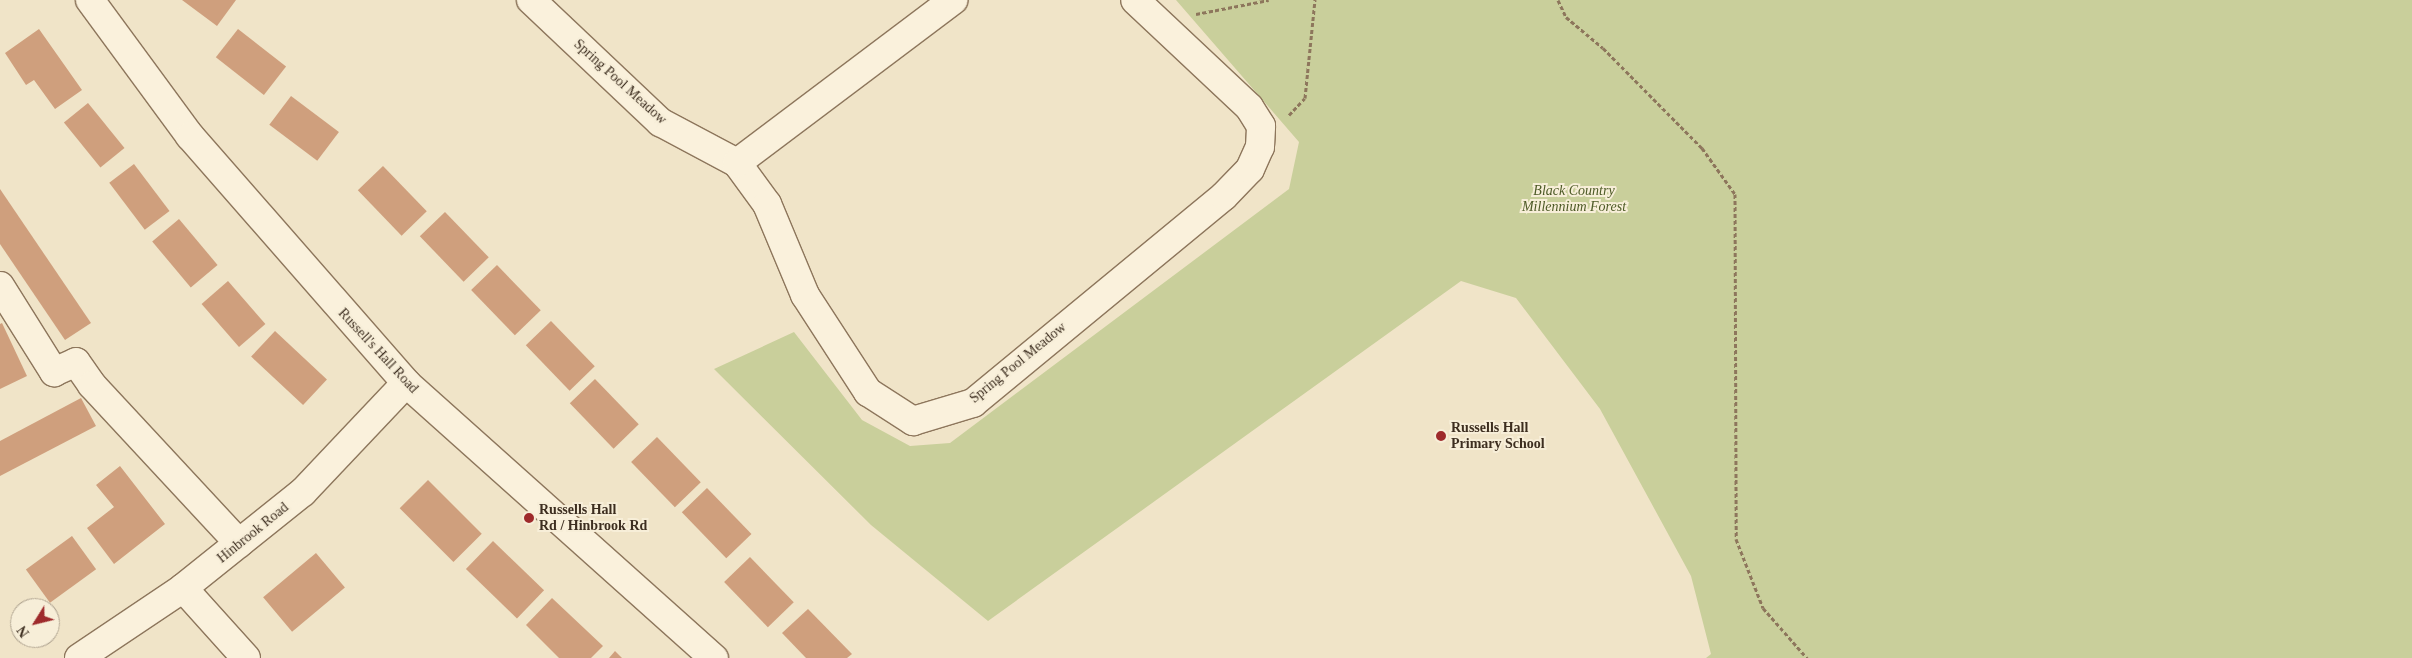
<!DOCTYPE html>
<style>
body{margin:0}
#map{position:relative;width:2412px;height:658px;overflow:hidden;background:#f0e4c8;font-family:"Times New Roman",serif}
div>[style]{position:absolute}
.green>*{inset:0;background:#c9cf9b}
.building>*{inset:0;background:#cf9f7d;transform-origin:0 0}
.path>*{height:3px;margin-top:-1.5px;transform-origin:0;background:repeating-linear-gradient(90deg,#8d765c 0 4px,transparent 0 6.5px)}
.roads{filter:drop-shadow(1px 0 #8d765c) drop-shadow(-1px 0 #8d765c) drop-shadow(0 1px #8d765c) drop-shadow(0 -1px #8d765c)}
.minor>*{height:28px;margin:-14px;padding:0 14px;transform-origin:14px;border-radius:14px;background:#faf1dc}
.dots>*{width:14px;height:14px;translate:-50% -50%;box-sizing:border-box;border:2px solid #f7eed8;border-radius:50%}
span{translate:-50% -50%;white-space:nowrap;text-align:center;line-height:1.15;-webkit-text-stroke:4px #f7eed8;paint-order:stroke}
.street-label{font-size:14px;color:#3d2e20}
.park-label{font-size:14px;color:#4d5a26;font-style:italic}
.poi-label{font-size:14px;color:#3d2e20;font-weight:700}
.left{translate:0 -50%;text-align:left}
.north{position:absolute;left:10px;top:598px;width:50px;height:50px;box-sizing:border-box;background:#f7eed8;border:1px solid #ada18e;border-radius:50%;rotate:234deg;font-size:14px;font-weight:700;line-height:20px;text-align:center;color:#3d2e20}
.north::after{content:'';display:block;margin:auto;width:18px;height:22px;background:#9e2a2b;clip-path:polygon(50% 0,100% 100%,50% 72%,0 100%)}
</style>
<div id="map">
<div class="green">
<div style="clip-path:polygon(1176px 0,2412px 0,2412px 658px,1706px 658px,1711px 654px,1691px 576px,1600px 409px,1516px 298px,1461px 281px,988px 621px,871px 525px,714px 369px,794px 332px,862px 420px,910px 446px,950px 443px,1289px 189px,1299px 142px)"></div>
</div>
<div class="building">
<div style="clip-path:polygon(182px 0,236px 0,217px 26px)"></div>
<div style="clip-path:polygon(39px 29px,82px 90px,55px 109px,34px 80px,26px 85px,5px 53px)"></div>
<div style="left:238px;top:29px;width:61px;height:36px;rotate:38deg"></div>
<div style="left:291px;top:96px;width:60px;height:36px;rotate:37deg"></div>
<div style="left:88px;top:103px;width:58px;height:31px;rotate:51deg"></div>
<div style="left:134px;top:164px;width:59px;height:31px;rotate:53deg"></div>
<div style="left:383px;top:166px;width:63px;height:35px;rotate:46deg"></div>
<div style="clip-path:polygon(0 189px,91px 323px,65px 340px,0 244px)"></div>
<div style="left:445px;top:212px;width:63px;height:35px;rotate:46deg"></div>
<div style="left:179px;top:219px;width:60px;height:35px;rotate:50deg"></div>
<div style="left:497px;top:265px;width:63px;height:36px;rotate:46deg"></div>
<div style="left:228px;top:281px;width:57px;height:35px;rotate:49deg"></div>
<div style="left:551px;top:321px;width:63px;height:35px;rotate:46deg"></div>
<div style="clip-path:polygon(2px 323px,27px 376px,0 389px,0 324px)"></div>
<div style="left:275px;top:331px;width:71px;height:35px;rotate:43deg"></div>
<div style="left:595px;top:379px;width:63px;height:35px;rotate:46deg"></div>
<div style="clip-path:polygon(81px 398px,96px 426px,0 476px,0 441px)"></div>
<div style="left:657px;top:437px;width:63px;height:36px;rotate:46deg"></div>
<div style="clip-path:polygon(120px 466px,165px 524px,114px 564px,87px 528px,114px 507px,96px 485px)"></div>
<div style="left:428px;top:480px;width:76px;height:40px;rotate:45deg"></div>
<div style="left:707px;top:488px;width:64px;height:35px;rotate:46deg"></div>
<div style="left:72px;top:536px;width:41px;height:57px;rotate:54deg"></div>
<div style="left:493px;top:541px;width:71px;height:39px;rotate:44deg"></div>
<div style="left:316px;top:553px;width:45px;height:69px;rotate:50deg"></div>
<div style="left:750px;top:557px;width:63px;height:36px;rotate:46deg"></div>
<div style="clip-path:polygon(552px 598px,603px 646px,591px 658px,559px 658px,526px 625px)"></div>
<div style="clip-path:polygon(808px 609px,852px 654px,847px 658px,806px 658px,782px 633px)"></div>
<div style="clip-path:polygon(615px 651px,622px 658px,609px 658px)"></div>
</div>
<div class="path">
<div style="left:1558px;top:0;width:19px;rotate:65deg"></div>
<div style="left:1566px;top:17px;width:48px;rotate:40deg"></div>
<div style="left:1603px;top:48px;width:141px;rotate:45.3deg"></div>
<div style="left:1702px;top:148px;width:57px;rotate:54.3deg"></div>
<div style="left:1735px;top:194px;width:345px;rotate:89.8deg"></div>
<div style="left:1736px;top:539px;width:74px;rotate:68.6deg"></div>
<div style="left:1763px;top:608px;width:67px;rotate:48.7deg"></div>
<div style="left:1196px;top:14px;width:74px;rotate:-10.9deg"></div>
<div style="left:1289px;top:115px;width:23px;rotate:-47deg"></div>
<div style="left:1305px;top:98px;width:99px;rotate:-84.2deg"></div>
</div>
<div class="roads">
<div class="minor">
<div style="left:90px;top:0;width:169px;rotate:53.7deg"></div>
<div style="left:190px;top:136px;width:328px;rotate:48.8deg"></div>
<div style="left:406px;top:383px;width:413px;rotate:41.8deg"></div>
<div style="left:531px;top:0;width:178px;rotate:43.4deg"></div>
<div style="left:660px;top:122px;width:87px;rotate:28deg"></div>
<div style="left:737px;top:163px;width:51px;rotate:53.8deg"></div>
<div style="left:767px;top:204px;width:99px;rotate:67.3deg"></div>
<div style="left:805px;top:295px;width:116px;rotate:57deg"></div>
<div style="left:868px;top:392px;width:54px;rotate:32.8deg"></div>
<div style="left:913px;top:421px;width:63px;rotate:-16.7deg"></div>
<div style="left:973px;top:403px;width:325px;rotate:-39.5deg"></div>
<div style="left:1224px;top:196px;width:37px;rotate:-46deg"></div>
<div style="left:1250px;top:169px;width:24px;rotate:-66deg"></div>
<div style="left:1260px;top:147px;width:21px;rotate:-87deg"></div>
<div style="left:1261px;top:126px;width:22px;rotate:-122deg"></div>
<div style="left:1249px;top:107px;width:156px;rotate:-136.8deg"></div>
<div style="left:737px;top:163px;width:271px;rotate:-37deg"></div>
<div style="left:0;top:286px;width:102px;rotate:57.9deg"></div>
<div style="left:54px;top:372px;width:24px;rotate:-24deg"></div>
<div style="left:76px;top:362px;width:28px;rotate:55deg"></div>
<div style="left:92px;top:385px;width:216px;rotate:47.1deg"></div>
<div style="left:183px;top:588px;width:94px;rotate:48deg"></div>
<div style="left:79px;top:658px;width:125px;rotate:-33.9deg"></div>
<div style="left:183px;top:588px;width:154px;rotate:-38.7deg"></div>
<div style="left:303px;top:492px;width:150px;rotate:-46.6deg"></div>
</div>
</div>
<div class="dots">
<div style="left:1441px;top:436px;background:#9e2a2b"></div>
<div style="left:529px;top:518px;background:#9e2a2b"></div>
</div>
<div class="street-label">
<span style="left:620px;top:82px;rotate:42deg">Spring Pool Meadow</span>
<span style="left:378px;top:351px;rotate:47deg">Russell's Hall Road</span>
<span style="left:1018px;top:363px;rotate:-39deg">Spring Pool Meadow</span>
<span style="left:253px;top:533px;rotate:-39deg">Hinbrook Road</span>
</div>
<div class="park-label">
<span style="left:1574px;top:199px">Black Country<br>Millennium Forest</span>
</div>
<div class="poi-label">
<span class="left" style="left:1451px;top:436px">Russells Hall<br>Primary School</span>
<span class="left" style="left:539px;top:518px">Russells Hall<br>Rd / Hinbrook Rd</span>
</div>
<div class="north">N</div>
</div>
